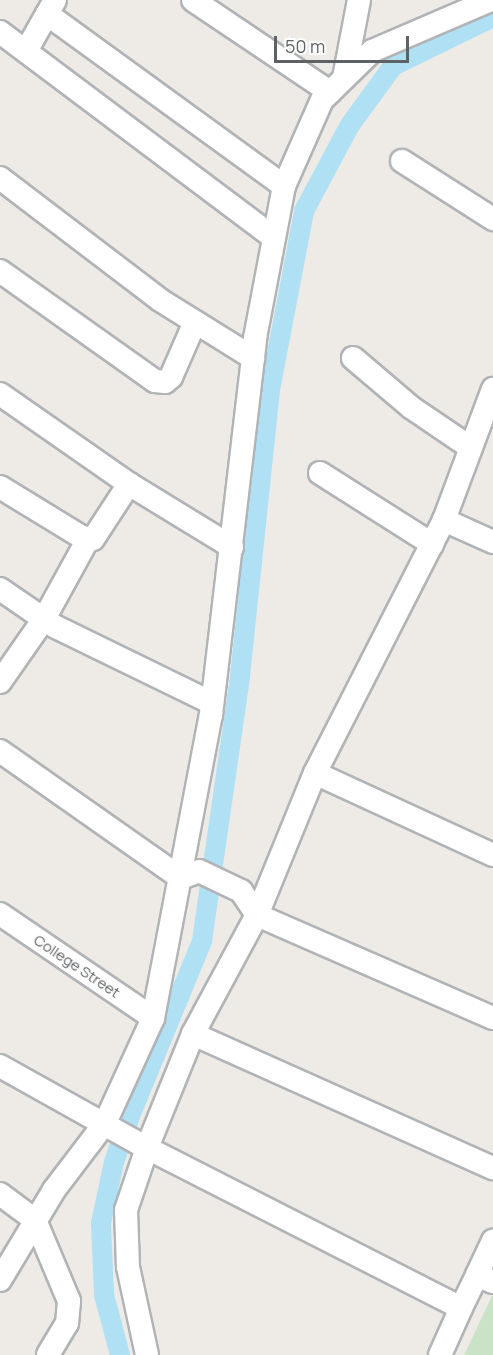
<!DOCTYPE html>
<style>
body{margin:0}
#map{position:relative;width:493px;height:1355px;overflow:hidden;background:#eeebe6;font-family:Manrope,sans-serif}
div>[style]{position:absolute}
.green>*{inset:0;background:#cae2c6}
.canal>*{height:20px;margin:-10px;padding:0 10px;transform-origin:10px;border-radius:10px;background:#b0e0f4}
.roads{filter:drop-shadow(2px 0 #b1b4b6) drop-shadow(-2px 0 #b1b4b6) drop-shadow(0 2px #b1b4b6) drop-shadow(0 -2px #b1b4b6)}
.minor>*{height:22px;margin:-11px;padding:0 11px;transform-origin:11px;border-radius:11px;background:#fff}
span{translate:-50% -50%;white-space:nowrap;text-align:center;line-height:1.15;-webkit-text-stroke:4.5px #fff;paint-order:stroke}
.street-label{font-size:15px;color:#5e6264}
.scale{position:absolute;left:274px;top:36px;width:135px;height:27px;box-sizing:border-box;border:3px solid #5e6264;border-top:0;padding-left:8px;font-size:18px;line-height:21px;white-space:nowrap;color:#5e6264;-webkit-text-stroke:4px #fff;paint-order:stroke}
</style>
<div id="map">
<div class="green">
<div style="clip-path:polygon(493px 1294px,493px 1355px,464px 1355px)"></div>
</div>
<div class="canal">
<div style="left:120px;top:1355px;width:62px;rotate:-104.9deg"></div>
<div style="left:104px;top:1295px;width:72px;rotate:-92.4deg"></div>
<div style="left:101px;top:1223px;width:62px;rotate:-78deg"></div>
<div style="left:114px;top:1162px;width:49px;rotate:-70.8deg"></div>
<div style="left:130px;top:1116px;width:189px;rotate:-67.6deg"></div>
<div style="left:202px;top:941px;width:268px;rotate:-81.8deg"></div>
<div style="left:240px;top:676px;width:288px;rotate:-84deg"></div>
<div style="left:270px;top:390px;width:182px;rotate:-79.2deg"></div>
<div style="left:304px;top:211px;width:98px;rotate:-61.9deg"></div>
<div style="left:350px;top:125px;width:73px;rotate:-53.9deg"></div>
<div style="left:393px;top:66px;width:111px;rotate:-26.1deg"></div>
</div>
<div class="roads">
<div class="minor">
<div style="left:193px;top:0;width:165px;rotate:33.9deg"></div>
<div style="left:47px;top:14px;width:293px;rotate:36deg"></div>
<div style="left:0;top:32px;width:340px;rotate:36.9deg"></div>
<div style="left:26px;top:51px;width:59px;rotate:-60.4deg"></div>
<div style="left:344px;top:78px;width:79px;rotate:-79.1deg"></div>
<div style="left:402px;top:161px;width:108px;rotate:32.5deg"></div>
<div style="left:0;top:178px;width:201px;rotate:37.3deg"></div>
<div style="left:160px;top:300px;width:110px;rotate:31.9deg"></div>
<div style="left:0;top:271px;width:190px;rotate:35.4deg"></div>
<div style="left:155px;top:381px;width:10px;rotate:6deg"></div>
<div style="left:165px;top:382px;width:8px;rotate:-40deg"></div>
<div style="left:171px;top:377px;width:60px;rotate:-66.4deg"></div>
<div style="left:353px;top:358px;width:77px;rotate:40.3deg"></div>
<div style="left:412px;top:408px;width:71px;rotate:34.1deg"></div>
<div style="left:0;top:394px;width:157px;rotate:34.9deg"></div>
<div style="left:129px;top:484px;width:121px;rotate:31.5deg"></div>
<div style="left:320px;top:473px;width:133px;rotate:32.4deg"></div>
<div style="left:0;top:487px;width:96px;rotate:31.4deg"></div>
<div style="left:82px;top:537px;width:11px;rotate:10deg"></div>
<div style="left:93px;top:539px;width:66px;rotate:-56.8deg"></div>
<div style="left:444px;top:520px;width:140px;rotate:-69.5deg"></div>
<div style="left:493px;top:542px;width:54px;rotate:-155.8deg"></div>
<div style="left:444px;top:520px;width:284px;rotate:117deg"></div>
<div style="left:315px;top:773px;width:153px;rotate:112.2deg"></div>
<div style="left:257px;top:915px;width:135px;rotate:118.3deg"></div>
<div style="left:193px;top:1034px;width:123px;rotate:112deg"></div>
<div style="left:147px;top:1148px;width:352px;rotate:27deg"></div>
<div style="left:461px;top:1308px;width:37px;rotate:-64deg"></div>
<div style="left:477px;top:1275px;width:17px;rotate:24deg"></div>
<div style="left:0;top:589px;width:65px;rotate:34.4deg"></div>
<div style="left:54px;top:626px;width:176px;rotate:26deg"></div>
<div style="left:0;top:682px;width:77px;rotate:-55.1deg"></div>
<div style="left:44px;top:619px;width:91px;rotate:-61.2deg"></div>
<div style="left:0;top:751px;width:221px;rotate:35.1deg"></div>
<div style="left:181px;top:878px;width:19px;rotate:-21deg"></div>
<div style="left:199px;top:871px;width:47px;rotate:25.5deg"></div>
<div style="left:241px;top:891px;width:29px;rotate:56deg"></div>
<div style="left:257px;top:915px;width:257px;rotate:23.6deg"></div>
<div style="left:315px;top:773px;width:196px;rotate:24.7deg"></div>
<div style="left:0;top:914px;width:185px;rotate:34.2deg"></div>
<div style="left:193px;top:1034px;width:329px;rotate:24.1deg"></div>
<div style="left:0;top:1066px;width:168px;rotate:29.2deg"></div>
<div style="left:147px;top:1148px;width:65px;rotate:108.7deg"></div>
<div style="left:126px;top:1210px;width:57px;rotate:88deg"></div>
<div style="left:128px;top:1267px;width:90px;rotate:77.8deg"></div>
<div style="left:0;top:1194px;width:44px;rotate:36.6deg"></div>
<div style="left:35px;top:1220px;width:88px;rotate:67.2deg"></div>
<div style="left:69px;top:1301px;width:22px;rotate:95deg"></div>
<div style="left:67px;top:1323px;width:37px;rotate:121deg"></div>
<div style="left:477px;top:1275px;width:38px;rotate:-65deg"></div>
<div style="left:0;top:1280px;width:105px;rotate:-59deg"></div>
<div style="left:54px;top:1190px;width:84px;rotate:-52.7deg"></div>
<div style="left:105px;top:1123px;width:115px;rotate:-65.4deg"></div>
<div style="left:153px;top:1018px;width:309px;rotate:-79.2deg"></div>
<div style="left:211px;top:715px;width:380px;rotate:-83.3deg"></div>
<div style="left:255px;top:338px;width:155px;rotate:-79.2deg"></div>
<div style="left:284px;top:186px;width:94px;rotate:-66.2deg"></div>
<div style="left:322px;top:100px;width:70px;rotate:-44.4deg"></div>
<div style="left:372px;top:51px;width:129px;rotate:-23.2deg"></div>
<div style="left:440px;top:1355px;width:51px;rotate:-65.9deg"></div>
</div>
</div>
<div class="street-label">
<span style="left:77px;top:966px;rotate:34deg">College Street</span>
</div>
<div class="scale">50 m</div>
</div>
